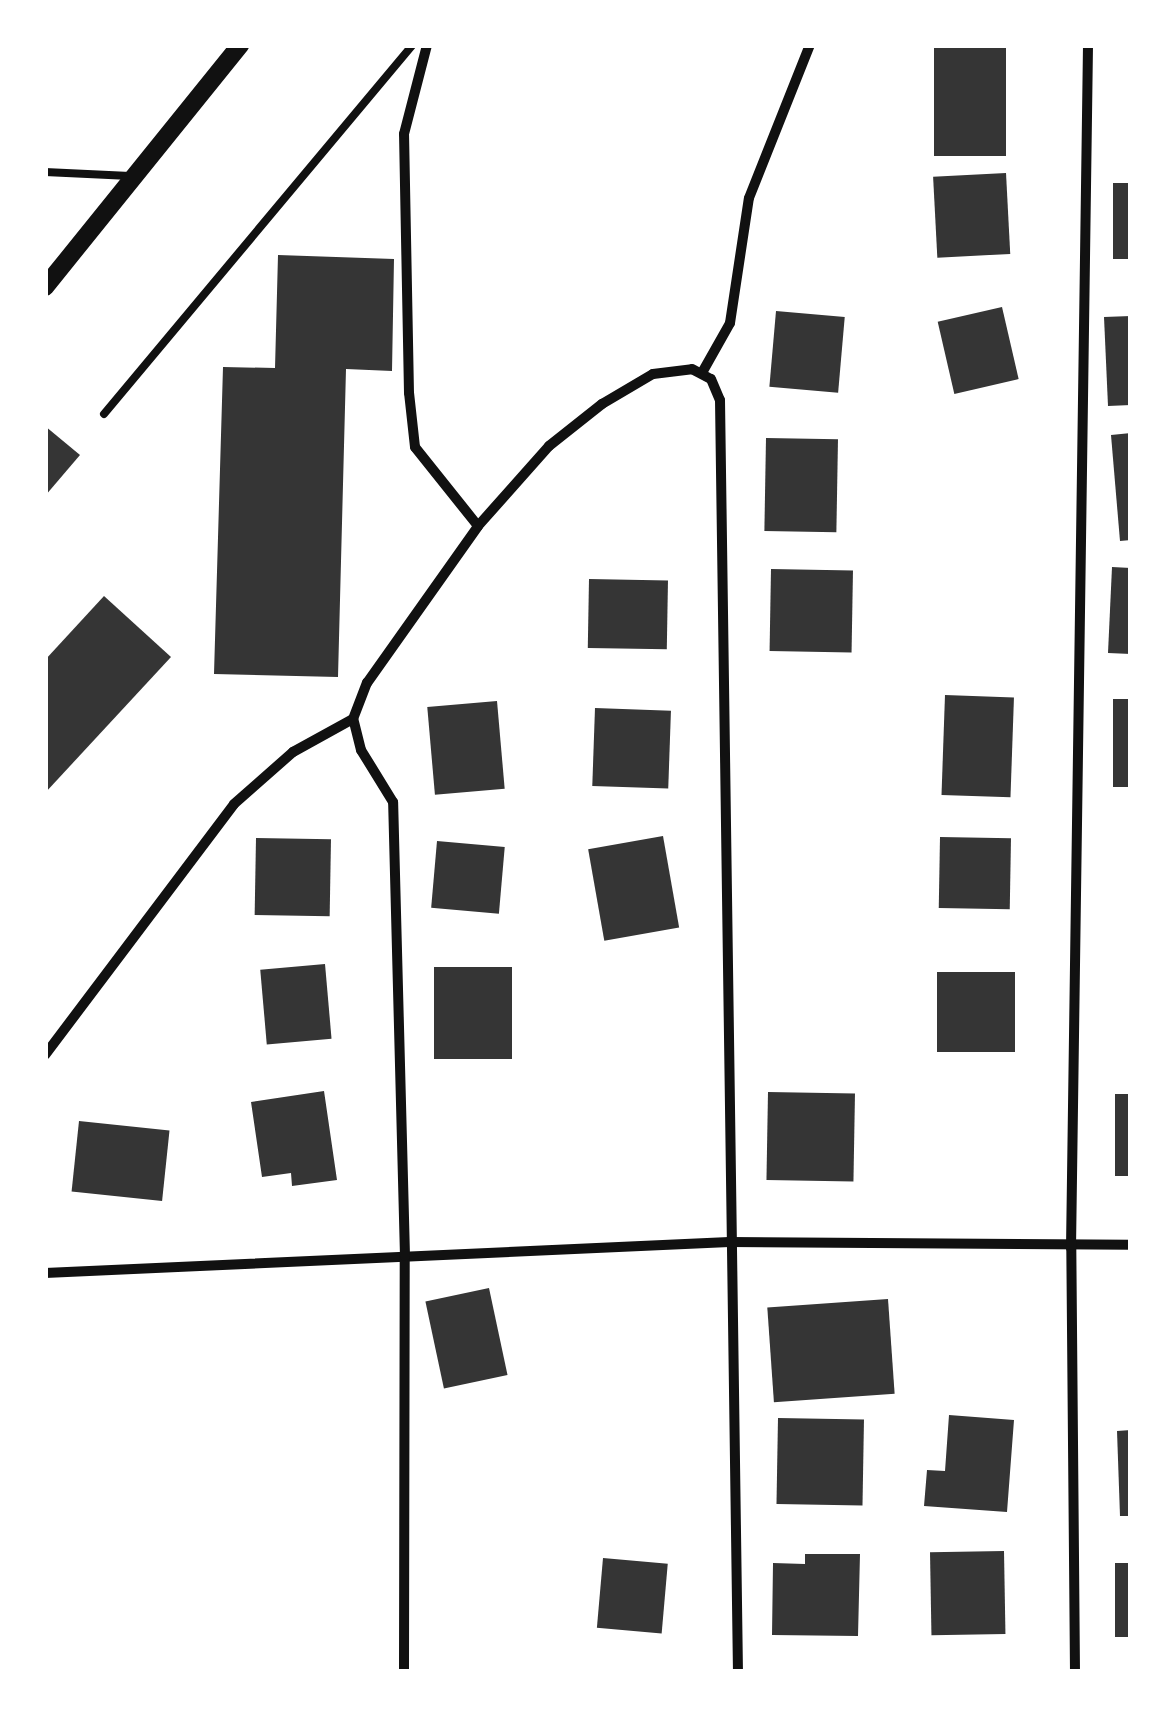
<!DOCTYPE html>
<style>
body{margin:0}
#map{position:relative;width:1176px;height:1717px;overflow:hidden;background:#fff;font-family:"Varela Round",sans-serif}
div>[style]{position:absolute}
.building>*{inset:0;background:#353535;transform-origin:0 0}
.service>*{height:8px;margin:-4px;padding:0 4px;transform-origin:4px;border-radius:4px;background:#111}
.minor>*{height:10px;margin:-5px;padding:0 5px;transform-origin:5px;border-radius:5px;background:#111}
.tertiary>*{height:18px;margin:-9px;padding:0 9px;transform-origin:9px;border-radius:9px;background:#111}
span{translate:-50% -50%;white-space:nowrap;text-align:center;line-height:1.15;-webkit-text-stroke:9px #fff;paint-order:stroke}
.frame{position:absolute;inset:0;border:48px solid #fff;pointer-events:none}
</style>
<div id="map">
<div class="building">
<div style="left:934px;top:45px;width:72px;height:111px"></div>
<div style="left:1006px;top:173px;width:81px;height:73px;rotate:87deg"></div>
<div style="left:1113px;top:183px;width:18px;height:76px"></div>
<div style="clip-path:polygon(278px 255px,394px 259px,392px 371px,346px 369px,338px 677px,214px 674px,223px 367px,275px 368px)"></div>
<div style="left:1002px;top:307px;width:74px;height:66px;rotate:77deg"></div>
<div style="left:776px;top:311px;width:69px;height:76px;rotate:5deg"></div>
<div style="clip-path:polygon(1131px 316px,1131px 405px,1108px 406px,1104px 317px)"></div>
<div style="clip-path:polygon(45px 426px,80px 455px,45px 496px)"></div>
<div style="clip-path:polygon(1131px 433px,1131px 540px,1120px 541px,1111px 435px)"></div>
<div style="left:766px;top:438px;width:72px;height:93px;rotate:1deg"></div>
<div style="clip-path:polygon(1112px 567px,1131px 568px,1131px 654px,1108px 653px)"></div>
<div style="left:771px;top:569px;width:82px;height:82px;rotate:1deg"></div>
<div style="left:589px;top:579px;width:79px;height:69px;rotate:1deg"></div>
<div style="clip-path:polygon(104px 596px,171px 657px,45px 793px,45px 660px)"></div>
<div style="left:945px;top:695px;width:69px;height:100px;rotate:2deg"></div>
<div style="left:1113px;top:699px;width:18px;height:88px"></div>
<div style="left:497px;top:701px;width:88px;height:70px;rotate:85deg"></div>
<div style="left:595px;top:708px;width:76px;height:78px;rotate:2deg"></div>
<div style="left:663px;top:836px;width:93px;height:76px;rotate:80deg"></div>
<div style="left:940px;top:837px;width:71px;height:71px;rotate:1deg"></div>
<div style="left:256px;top:838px;width:75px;height:77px;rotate:1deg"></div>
<div style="left:437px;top:841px;width:68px;height:67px;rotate:5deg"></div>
<div style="left:325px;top:964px;width:75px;height:65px;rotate:85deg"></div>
<div style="left:434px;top:967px;width:78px;height:92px"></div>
<div style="left:937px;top:972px;width:78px;height:80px"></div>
<div style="clip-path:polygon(324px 1091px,337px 1180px,292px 1186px,291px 1173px,262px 1177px,251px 1102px)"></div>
<div style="left:768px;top:1092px;width:87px;height:88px;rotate:1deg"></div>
<div style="left:1115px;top:1094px;width:16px;height:82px"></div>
<div style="left:79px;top:1121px;width:91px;height:71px;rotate:6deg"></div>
<div style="left:489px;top:1288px;width:89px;height:65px;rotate:78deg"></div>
<div style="left:888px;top:1299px;width:95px;height:121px;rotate:86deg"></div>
<div style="clip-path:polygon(949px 1415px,1014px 1420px,1007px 1512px,924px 1506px,927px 1470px,945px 1471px)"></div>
<div style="left:778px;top:1418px;width:86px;height:86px;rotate:1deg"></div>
<div style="clip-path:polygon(1131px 1430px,1131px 1516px,1120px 1516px,1117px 1431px)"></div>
<div style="left:1004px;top:1551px;width:83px;height:74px;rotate:89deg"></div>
<div style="clip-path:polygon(805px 1554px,860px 1554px,858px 1636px,772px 1635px,773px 1563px,805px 1564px)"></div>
<div style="left:603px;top:1558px;width:65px;height:70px;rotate:5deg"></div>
<div style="left:1115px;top:1563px;width:16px;height:74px"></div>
</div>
<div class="service">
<div style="left:45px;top:172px;width:85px;rotate:2.7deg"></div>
<div style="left:104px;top:414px;width:481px;rotate:-50.1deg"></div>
</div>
<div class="minor">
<div style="left:703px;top:371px;width:55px;rotate:-60.6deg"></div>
<div style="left:730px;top:323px;width:126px;rotate:-81.4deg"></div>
<div style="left:749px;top:198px;width:165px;rotate:-68.3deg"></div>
<div style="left:478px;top:526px;width:107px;rotate:-48.4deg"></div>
<div style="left:549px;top:446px;width:68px;rotate:-38.4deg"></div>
<div style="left:602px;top:404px;width:59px;rotate:-30.5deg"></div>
<div style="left:653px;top:374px;width:39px;rotate:-7deg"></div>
<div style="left:692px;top:369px;width:21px;rotate:28deg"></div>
<div style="left:711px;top:379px;width:23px;rotate:67deg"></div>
<div style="left:720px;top:400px;width:1272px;rotate:89.19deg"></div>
<div style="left:45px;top:1055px;width:314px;rotate:-53deg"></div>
<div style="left:234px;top:804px;width:79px;rotate:-41.4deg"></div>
<div style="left:293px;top:752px;width:68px;rotate:-28.8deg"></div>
<div style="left:45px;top:1273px;width:685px;rotate:-2.59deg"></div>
<div style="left:729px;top:1242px;width:402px;rotate:0.4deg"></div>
<div style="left:404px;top:1672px;width:416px;rotate:-89.9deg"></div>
<div style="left:405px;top:1256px;width:454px;rotate:-91.5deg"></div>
<div style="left:393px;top:802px;width:61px;rotate:-121.6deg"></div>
<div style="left:361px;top:750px;width:32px;rotate:-104deg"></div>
<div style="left:353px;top:719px;width:39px;rotate:-69deg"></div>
<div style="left:367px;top:683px;width:192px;rotate:-54.7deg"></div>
<div style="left:478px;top:526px;width:101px;rotate:-128.6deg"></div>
<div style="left:415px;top:447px;width:54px;rotate:-96.3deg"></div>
<div style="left:409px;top:393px;width:259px;rotate:-91.1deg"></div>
<div style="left:404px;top:134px;width:92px;rotate:-75.5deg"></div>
<div style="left:1075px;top:1672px;width:424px;rotate:-90.5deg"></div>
<div style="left:1071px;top:1248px;width:1203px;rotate:-89.19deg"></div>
</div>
<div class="tertiary">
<div style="left:45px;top:287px;width:311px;rotate:-51.1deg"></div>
</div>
<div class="frame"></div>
</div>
